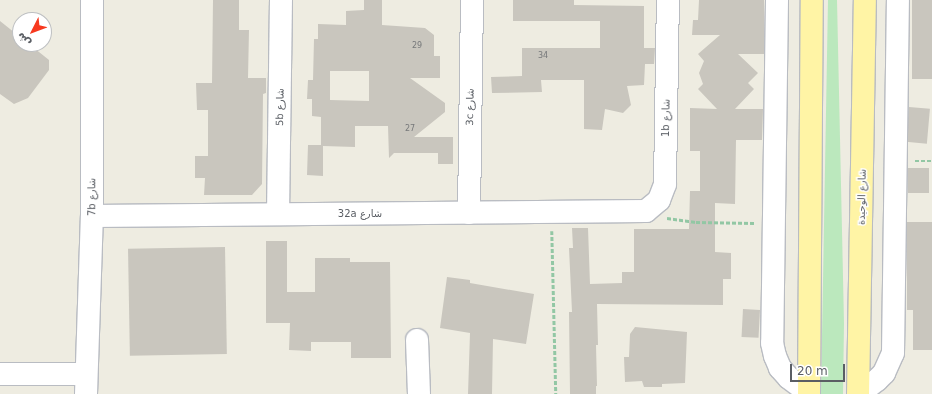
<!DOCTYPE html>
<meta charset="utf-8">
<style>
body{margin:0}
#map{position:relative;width:932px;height:394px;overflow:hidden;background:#eeece1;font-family:"DejaVu Sans",Vazirmatn,sans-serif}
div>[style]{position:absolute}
.green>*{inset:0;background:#bbe8bd}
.building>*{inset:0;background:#c9c6be;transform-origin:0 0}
.path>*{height:2.5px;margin-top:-1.25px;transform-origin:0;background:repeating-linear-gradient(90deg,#92c7a4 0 4px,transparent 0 6px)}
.roads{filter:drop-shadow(1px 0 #b9bcc2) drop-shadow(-1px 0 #b9bcc2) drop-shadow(0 1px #b9bcc2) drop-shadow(0 -1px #b9bcc2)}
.minor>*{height:22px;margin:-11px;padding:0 11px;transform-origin:11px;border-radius:11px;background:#fff}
.major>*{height:22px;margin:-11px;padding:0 11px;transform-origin:11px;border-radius:11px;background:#fff4a5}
span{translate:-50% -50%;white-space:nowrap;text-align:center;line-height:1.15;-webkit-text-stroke:3px #fff;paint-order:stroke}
.number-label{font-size:8px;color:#76787a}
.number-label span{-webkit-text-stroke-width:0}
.street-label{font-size:10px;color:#5a5e64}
.north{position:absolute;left:12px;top:12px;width:40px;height:40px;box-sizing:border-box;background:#fff;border:1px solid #bdbfc1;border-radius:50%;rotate:228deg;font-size:11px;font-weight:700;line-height:16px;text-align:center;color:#5a5e64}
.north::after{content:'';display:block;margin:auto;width:14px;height:18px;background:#f7391f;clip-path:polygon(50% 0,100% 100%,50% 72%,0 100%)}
.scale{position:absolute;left:790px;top:364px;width:55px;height:18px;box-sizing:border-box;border:2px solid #5a5e64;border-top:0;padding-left:5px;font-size:12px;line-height:14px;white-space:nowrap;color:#5a5e64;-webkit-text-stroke:3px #fff;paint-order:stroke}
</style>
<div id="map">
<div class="green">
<div style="clip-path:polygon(828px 0,837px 0,844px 323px,843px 394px,821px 394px)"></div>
</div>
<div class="building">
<div style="clip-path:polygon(213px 0,239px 0,239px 30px,249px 30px,248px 78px,266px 78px,266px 93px,263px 94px,262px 184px,252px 195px,204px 195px,205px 178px,195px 178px,195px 156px,208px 156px,208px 110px,197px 110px,196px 83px,212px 83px)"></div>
<div style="clip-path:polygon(evenodd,364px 0,382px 0,382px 25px,425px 28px,434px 35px,434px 56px,440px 56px,440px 78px,410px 78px,445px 103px,445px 112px,414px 137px,453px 137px,453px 164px,438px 164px,438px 153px,394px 153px,389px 158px,388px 126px,355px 126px,355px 147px,323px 146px,323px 176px,307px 175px,308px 145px,321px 145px,321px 117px,312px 116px,312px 99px,307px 99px,308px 80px,313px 80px,314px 39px,318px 39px,318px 24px,346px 25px,346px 11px,364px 10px,364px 0,330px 71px,369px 71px,369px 101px,330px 100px,330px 71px)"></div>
<div style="clip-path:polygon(513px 0,574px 0,574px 5px,644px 6px,644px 48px,655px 48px,654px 64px,645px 64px,644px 85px,627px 86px,631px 105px,623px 113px,605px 109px,602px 130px,584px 129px,584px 80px,541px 80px,542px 92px,492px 93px,491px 77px,522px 76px,522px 48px,600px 48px,600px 21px,513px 21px)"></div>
<div style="clip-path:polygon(699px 0,764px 0,764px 54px,738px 54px,758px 73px,748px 83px,754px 89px,735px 109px,763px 109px,762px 140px,736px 140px,735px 204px,715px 203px,715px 252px,731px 253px,731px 279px,723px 279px,723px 305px,597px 304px,598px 345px,596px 345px,597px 386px,596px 386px,596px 394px,570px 394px,569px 312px,572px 312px,569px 248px,573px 248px,572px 228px,588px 228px,590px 284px,622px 283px,622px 272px,634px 272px,634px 229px,689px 229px,690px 191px,700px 191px,700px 151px,690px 151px,690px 108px,717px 109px,698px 89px,703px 84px,699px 73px,704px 61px,698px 54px,720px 35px,692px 35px,693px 20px,698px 20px)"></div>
<div style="left:912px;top:0;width:20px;height:79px"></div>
<div style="clip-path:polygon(0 21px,20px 37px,20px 44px,29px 44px,49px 60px,49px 70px,28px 98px,14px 104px,0 94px)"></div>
<div style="left:909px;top:107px;width:21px;height:35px;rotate:5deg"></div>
<div style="left:908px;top:168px;width:21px;height:25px"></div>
<div style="clip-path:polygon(907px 222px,932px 222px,932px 350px,913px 350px,913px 310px,907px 310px)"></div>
<div style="clip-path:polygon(266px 241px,287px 241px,287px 292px,315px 292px,315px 258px,350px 258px,350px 262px,390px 262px,391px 358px,351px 358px,351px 342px,311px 342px,311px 351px,289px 350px,290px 323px,266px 323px)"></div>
<div style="left:225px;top:247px;width:107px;height:97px;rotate:89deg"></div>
<div style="clip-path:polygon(447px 277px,470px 280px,470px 283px,534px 294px,526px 344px,493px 339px,492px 394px,468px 394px,470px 333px,440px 328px)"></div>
<div style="left:743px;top:309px;width:17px;height:28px;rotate:3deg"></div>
<div style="clip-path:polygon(635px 327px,687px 332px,685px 383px,662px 384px,662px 387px,644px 387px,642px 381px,625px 382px,624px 357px,629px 357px,630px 334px)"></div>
</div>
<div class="path">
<div style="left:915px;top:161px;width:17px"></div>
<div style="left:667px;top:218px;width:29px;rotate:8deg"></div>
<div style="left:696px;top:222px;width:58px;rotate:1deg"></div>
<div style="left:552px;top:231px;width:163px;rotate:88.6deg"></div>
</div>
<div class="roads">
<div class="minor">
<div style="left:777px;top:0;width:343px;rotate:90.8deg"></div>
<div style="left:772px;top:343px;width:13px;rotate:77deg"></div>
<div style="left:775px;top:356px;width:13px;rotate:67deg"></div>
<div style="left:780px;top:368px;width:13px;rotate:48deg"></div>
<div style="left:789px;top:378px;width:25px;rotate:37deg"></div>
<div style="left:469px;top:213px;width:213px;rotate:-89.2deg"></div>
<div style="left:278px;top:214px;width:214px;rotate:-89.2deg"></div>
<div style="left:92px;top:216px;width:554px;rotate:-0.52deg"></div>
<div style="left:646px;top:211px;width:17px;rotate:-40deg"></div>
<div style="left:659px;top:200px;width:17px;rotate:-69deg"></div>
<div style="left:665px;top:184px;width:184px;rotate:-89.1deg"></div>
<div style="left:417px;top:340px;width:54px;rotate:87.9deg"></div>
<div style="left:0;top:374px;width:86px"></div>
<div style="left:86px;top:394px;width:178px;rotate:-88.1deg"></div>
<div style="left:92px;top:216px;width:216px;rotate:-90deg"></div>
<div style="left:859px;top:394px;width:23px;rotate:-38deg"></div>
<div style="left:877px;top:380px;width:10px;rotate:-45deg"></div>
<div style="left:884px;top:373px;width:22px;rotate:-66deg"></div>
<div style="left:893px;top:353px;width:353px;rotate:-89.2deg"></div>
</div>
<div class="major">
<div style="left:809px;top:394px;width:394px;rotate:-89.6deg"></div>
<div style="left:858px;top:394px;width:394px;rotate:-89deg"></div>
</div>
</div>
<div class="number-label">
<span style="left:417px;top:46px">29</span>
<span style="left:543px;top:56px">34</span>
<span style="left:410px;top:129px">27</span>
</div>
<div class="street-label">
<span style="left:280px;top:107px;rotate:-89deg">5b شارع</span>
<span style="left:470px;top:107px;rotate:-89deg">3c شارع</span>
<span style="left:666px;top:118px;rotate:-89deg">1b شارع</span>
<span style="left:92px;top:197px;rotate:-90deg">7b شارع</span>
<span style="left:862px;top:197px;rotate:-89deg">شارع الوحيدة</span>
<span style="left:360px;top:214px">32a شارع</span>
</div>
<div class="north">ش</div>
<div class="scale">20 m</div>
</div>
